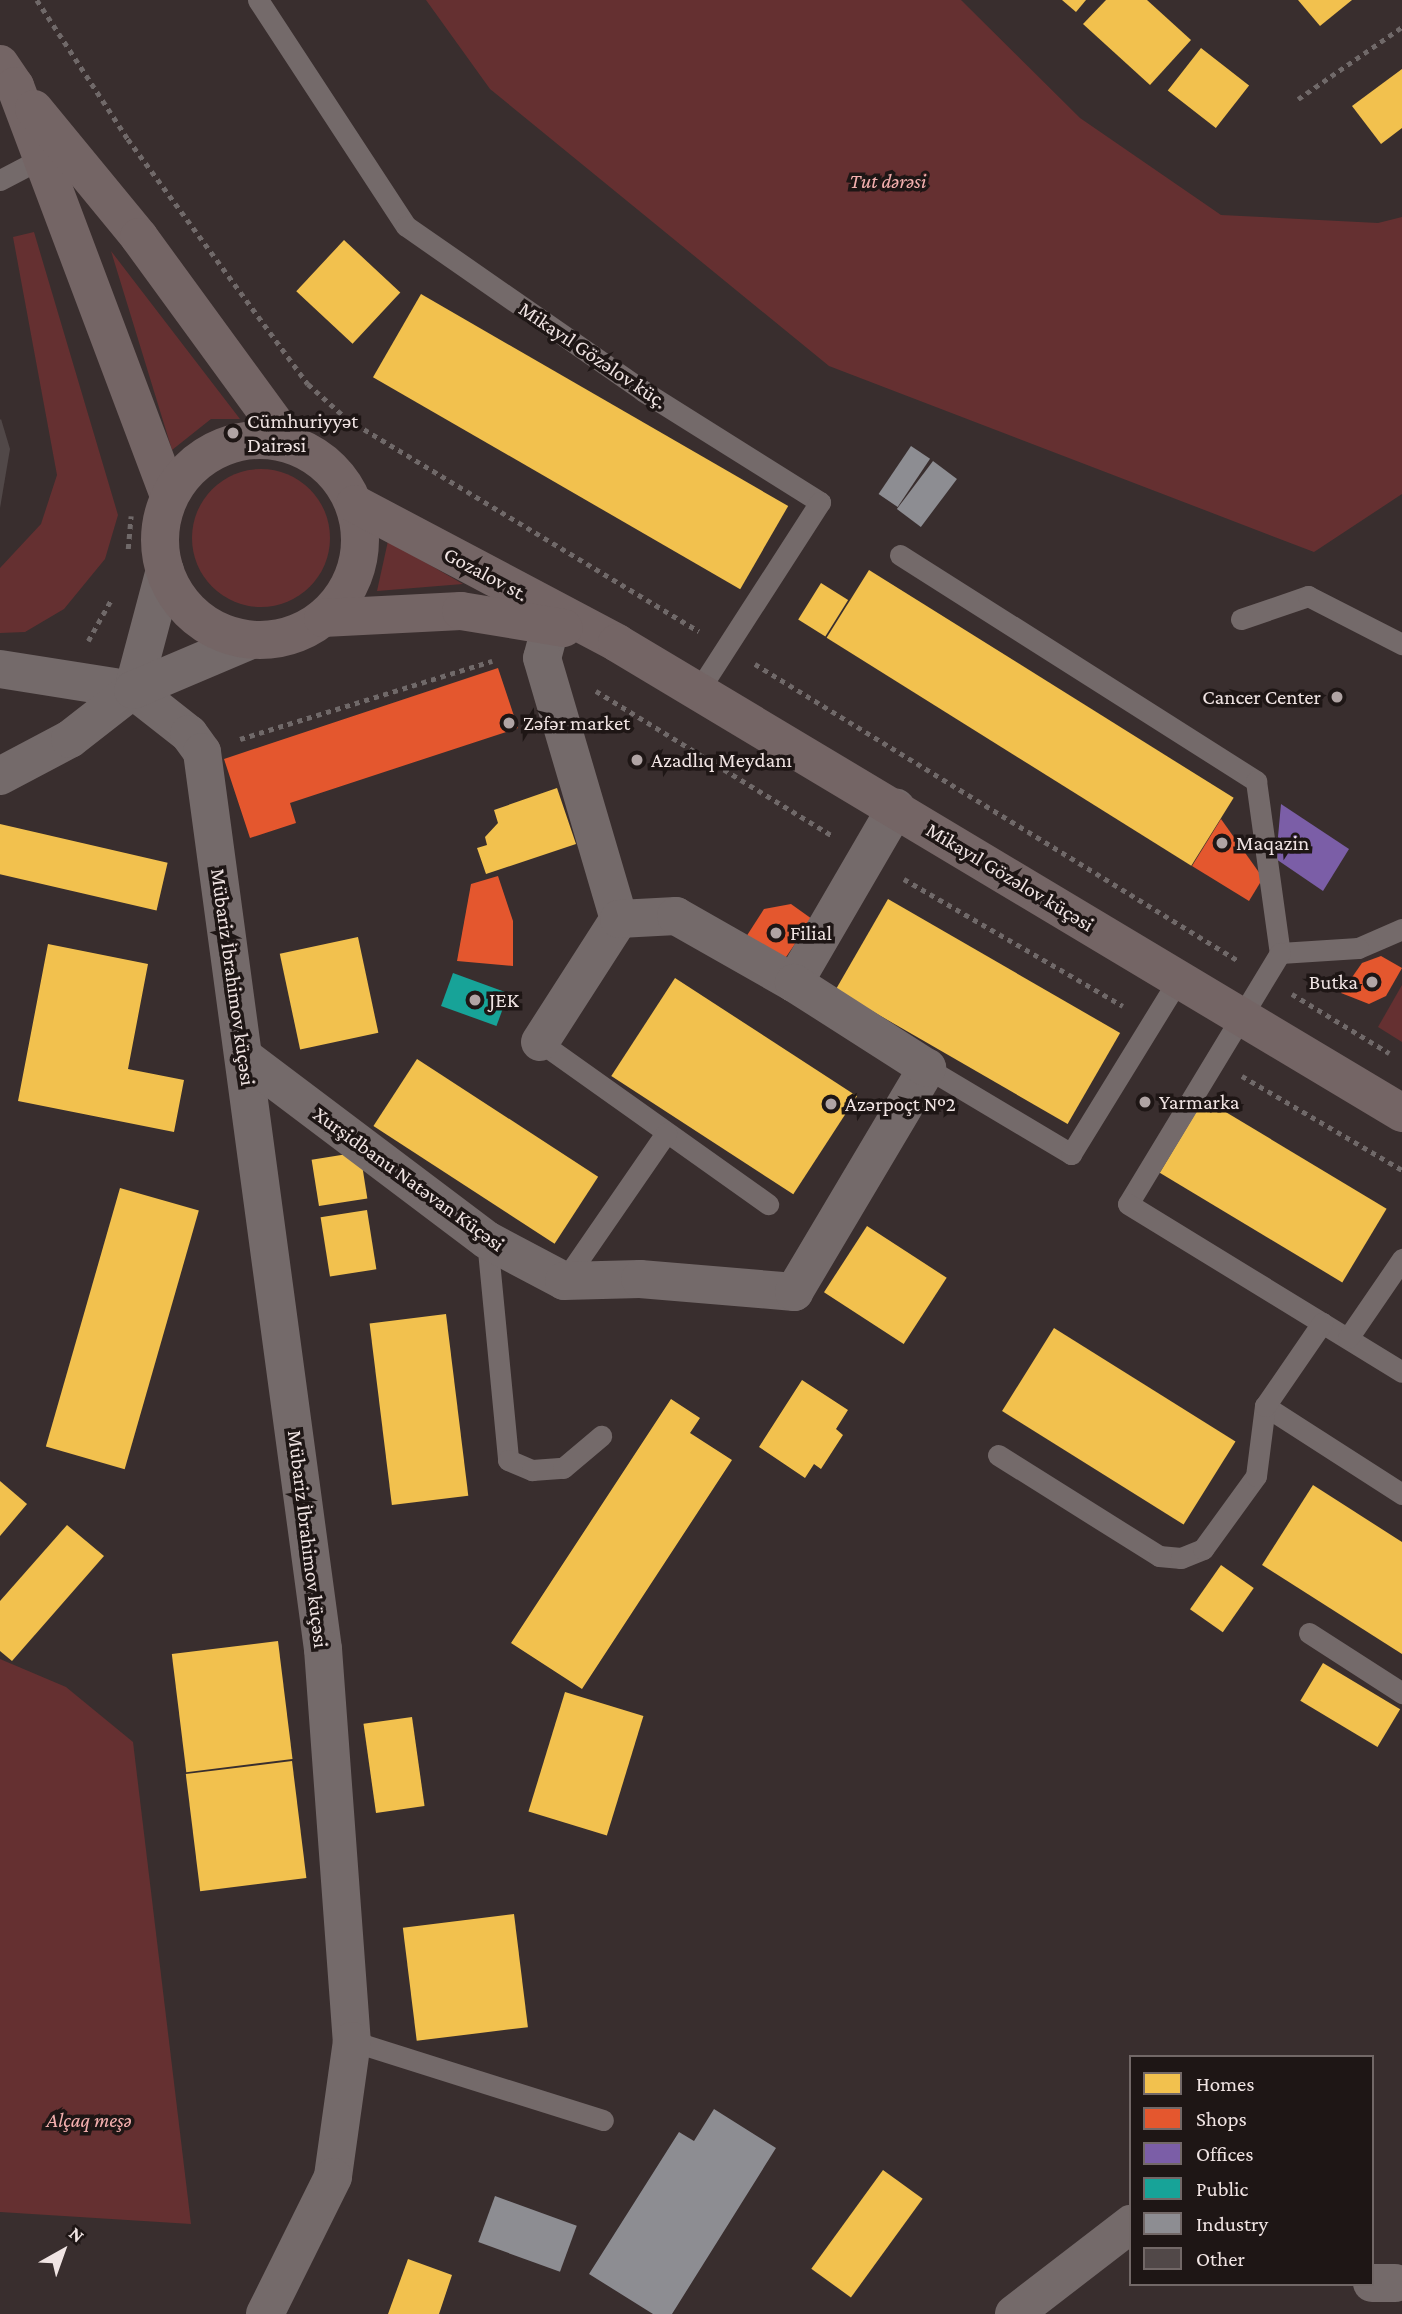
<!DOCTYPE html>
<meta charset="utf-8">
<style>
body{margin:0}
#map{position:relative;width:1402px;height:2314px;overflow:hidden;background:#392e2e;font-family:"Crimson Pro",serif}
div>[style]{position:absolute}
.green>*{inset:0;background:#653031}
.round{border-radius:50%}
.homes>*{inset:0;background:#f2c14e;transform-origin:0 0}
.shops>*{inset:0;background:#e4572e}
.offices>*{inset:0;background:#7b5ea7}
.public>*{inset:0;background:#17a398;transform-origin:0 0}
.industry>*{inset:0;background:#8d8d92;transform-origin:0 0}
.building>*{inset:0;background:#514848}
.path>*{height:4.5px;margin-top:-2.25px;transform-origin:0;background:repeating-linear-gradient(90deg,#706969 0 5px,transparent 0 10px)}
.lane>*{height:21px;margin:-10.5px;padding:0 10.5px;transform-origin:10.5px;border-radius:10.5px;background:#746a6a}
.street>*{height:38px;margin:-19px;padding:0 19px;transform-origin:19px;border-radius:19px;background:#746a6a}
.secondary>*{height:38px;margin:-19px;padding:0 19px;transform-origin:19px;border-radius:19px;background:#746a6a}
.primary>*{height:38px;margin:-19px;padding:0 19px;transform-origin:19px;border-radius:19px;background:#746565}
.primary>.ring{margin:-19px;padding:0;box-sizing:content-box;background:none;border:38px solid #746565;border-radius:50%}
.dots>*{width:19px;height:19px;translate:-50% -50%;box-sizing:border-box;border:4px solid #1e1615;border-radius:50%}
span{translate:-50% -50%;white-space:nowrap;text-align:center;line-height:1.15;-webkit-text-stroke:7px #1e1615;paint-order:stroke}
.park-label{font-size:21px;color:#f4b0af;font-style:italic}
.street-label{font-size:21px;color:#f0e4e3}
.poi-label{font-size:21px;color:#f0e4e3}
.left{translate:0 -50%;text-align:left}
.right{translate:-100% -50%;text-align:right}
.legend{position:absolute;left:1129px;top:2055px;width:245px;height:231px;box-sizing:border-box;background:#1e1615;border:2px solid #726867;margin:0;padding:9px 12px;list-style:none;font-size:21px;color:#f0e4e3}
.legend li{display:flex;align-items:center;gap:14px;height:35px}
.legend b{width:35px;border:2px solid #726867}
.north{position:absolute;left:28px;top:2216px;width:70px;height:70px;-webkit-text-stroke:5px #1e1615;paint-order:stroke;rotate:40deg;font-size:19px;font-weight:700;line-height:28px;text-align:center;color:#f0e4e3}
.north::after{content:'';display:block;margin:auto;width:24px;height:32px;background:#f0e4e3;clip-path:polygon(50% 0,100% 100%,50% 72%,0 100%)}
</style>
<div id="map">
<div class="green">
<div style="clip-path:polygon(426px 0,961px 0,1080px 118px,1221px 215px,1378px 223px,1402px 217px,1402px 494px,1314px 552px,829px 366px,490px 89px)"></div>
<div style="clip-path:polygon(34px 232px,118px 515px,105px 559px,64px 609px,25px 632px,0 633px,0 568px,41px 524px,57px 475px,13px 237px)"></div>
<div style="clip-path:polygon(111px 251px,240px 419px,211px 419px,172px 450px)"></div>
<div class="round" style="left:192px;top:469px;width:138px;height:138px"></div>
<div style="clip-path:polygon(388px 541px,463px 584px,377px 591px)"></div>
<div style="clip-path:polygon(1402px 985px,1402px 1042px,1378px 1027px)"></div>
<div style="clip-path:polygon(0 1659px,66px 1687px,133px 1742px,191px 2224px,0 2212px)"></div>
</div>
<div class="homes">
<div style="clip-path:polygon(1062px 0,1086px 0,1076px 12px)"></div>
<div style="clip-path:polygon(1106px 0,1147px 0,1191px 40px,1150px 85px,1083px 24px)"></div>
<div style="clip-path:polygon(1298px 0,1352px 0,1320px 26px)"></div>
<div style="left:1201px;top:48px;width:61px;height:54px;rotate:38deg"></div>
<div style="clip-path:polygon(1402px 69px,1402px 128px,1381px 144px,1352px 106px)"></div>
<div style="left:344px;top:240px;width:77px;height:70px;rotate:43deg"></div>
<div style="left:421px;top:294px;width:424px;height:96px;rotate:30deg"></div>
<div style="left:869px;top:570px;width:430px;height:80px;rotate:32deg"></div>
<div style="left:821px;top:583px;width:32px;height:43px;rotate:32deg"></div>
<div style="clip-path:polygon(557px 788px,576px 844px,486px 874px,477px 848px,487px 845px,485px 837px,498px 823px,494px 810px)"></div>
<div style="left:0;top:824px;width:172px;height:49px;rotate:13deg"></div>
<div style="left:888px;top:899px;width:268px;height:105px;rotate:30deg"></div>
<div style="left:358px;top:937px;width:98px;height:80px;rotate:78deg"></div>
<div style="clip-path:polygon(48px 944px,148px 964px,128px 1069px,184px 1080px,174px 1132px,18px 1101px)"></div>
<div style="left:675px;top:978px;width:217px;height:117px;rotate:33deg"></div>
<div style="left:417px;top:1059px;width:216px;height:80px;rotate:33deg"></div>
<div style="left:1204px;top:1099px;width:213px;height:86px;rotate:31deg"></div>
<div style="left:360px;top:1152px;width:47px;height:49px;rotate:81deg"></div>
<div style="left:120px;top:1188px;width:82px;height:269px;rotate:16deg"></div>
<div style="left:367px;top:1210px;width:60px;height:47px;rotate:81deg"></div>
<div style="left:867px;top:1226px;width:95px;height:79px;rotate:33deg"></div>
<div style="left:446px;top:1314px;width:183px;height:77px;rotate:83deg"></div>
<div style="left:1054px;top:1328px;width:214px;height:98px;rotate:32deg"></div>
<div style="clip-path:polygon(802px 1380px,848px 1410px,836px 1429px,843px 1435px,821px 1469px,814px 1464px,805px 1478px,759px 1447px)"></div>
<div style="clip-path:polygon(671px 1399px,700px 1418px,690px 1433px,732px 1460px,582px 1689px,511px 1643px)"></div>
<div style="clip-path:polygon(0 1481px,27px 1504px,0 1536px)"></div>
<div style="clip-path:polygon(1313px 1485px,1402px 1542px,1402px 1654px,1262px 1565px)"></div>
<div style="clip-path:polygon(67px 1525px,104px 1556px,12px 1661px,0 1651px,0 1601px)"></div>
<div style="left:1221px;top:1565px;width:40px;height:54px;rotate:35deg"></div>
<div style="left:278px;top:1641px;width:119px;height:107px;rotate:83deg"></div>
<div style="left:1323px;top:1663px;width:90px;height:44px;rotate:31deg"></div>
<div style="left:565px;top:1692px;width:82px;height:125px;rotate:17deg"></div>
<div style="left:412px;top:1717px;width:90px;height:49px;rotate:82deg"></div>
<div style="left:292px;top:1761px;width:118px;height:107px;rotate:83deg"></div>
<div style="left:514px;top:1914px;width:114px;height:112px;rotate:83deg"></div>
<div style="left:883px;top:2170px;width:49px;height:122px;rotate:36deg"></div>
<div style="clip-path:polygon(408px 2259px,452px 2275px,439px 2314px,388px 2314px)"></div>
</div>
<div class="shops">
<div style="clip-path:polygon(498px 668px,518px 728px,290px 803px,296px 823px,250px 838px,224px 759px)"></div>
<div style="clip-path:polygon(1221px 819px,1263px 878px,1249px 901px,1192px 866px)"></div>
<div style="clip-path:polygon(498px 876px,513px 921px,513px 966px,457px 961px,471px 884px)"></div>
<div style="clip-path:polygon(791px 904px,812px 919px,784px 960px,746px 937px,764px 909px)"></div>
<div style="clip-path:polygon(1381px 956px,1402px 968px,1386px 996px,1369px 1004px,1341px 993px,1362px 963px)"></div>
</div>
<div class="offices">
<div style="clip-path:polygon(1281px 804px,1349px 849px,1323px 891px,1276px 859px)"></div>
</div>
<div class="public">
<div style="left:453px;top:973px;width:59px;height:35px;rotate:20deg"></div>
</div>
<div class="industry">
<div style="left:911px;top:446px;width:23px;height:58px;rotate:34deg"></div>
<div style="left:933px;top:461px;width:30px;height:60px;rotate:37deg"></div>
<div style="clip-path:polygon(714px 2109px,776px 2148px,672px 2314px,653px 2314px,589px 2274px,679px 2132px,694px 2141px)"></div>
<div style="left:495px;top:2196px;width:87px;height:49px;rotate:20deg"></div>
</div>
<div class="building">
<div style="clip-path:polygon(1px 419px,10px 449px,0 508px,0 420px)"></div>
</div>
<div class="path">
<div style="left:37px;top:0;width:166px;rotate:56.8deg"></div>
<div style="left:128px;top:139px;width:304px;rotate:53.7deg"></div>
<div style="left:308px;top:384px;width:52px;rotate:41.9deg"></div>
<div style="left:347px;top:419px;width:411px;rotate:31.1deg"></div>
<div style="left:1298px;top:99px;width:126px;rotate:-34.7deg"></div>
<div style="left:128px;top:549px;width:33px;rotate:-85deg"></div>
<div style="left:88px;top:641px;width:47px;rotate:-60.7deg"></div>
<div style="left:755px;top:664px;width:566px;rotate:31.55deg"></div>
<div style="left:596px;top:691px;width:278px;rotate:31.5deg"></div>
<div style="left:240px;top:739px;width:264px;rotate:-17.2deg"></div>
<div style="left:904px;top:879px;width:253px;rotate:30.1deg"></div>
<div style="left:1292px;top:994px;width:114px;rotate:31.3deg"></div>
<div style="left:1242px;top:1076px;width:186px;rotate:30.4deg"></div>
</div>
<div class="lane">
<div style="left:258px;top:0;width:270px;rotate:56.8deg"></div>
<div style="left:406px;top:226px;width:289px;rotate:34.8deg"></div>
<div style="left:643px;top:391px;width:209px;rotate:32.1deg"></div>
<div style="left:820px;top:502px;width:227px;rotate:122.8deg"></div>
<div style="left:0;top:180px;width:47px;rotate:-27.6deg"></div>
<div style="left:900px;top:555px;width:422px;rotate:32.4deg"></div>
<div style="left:1256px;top:781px;width:174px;rotate:82.1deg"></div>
<div style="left:1241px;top:619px;width:71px;rotate:-18.9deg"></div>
<div style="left:1308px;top:596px;width:106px;rotate:27.1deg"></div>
<div style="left:1402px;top:929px;width:48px;rotate:156.6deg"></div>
<div style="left:1358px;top:948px;width:78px;rotate:176.3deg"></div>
<div style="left:1280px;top:953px;width:293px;rotate:121.2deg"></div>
<div style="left:1128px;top:1204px;width:321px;rotate:31.5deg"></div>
<div style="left:540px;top:1042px;width:280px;rotate:35.4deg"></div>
<div style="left:927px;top:1068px;width:168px;rotate:30.8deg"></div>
<div style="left:1071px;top:1154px;width:204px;rotate:-58.4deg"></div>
<div style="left:487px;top:1240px;width:221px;rotate:84.5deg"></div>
<div style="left:508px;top:1460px;width:26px;rotate:23deg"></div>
<div style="left:532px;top:1470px;width:31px;rotate:-4deg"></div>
<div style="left:563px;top:1468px;width:50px;rotate:-40.1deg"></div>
<div style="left:564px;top:1281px;width:180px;rotate:-55.4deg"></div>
<div style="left:1348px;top:1338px;width:96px;rotate:-55.6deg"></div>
<div style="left:1265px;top:1406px;width:163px;rotate:32.7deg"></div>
<div style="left:998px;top:1455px;width:190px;rotate:32.1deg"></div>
<div style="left:1159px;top:1556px;width:22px;rotate:5deg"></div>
<div style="left:1181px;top:1558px;width:24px;rotate:-22deg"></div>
<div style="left:1203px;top:1549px;width:90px;rotate:-54deg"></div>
<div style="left:1256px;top:1476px;width:71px;rotate:-82.7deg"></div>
<div style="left:1265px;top:1406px;width:101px;rotate:-55.5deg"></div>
<div style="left:1309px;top:1633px;width:111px;rotate:32.8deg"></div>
<div style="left:352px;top:2041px;width:263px;rotate:17.5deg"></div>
</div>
<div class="street">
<div style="left:551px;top:625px;width:34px;rotate:105deg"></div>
<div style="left:542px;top:658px;width:272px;rotate:73.6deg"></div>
<div style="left:0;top:669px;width:135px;rotate:9deg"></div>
<div style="left:133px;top:690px;width:71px;rotate:38.2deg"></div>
<div style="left:189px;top:734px;width:22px;rotate:54deg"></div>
<div style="left:202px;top:752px;width:905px;rotate:82.32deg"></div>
<div style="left:323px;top:1649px;width:393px;rotate:85.8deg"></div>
<div style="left:352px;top:2041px;width:137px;rotate:98deg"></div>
<div style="left:333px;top:2177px;width:153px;rotate:116.4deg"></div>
<div style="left:540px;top:1042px;width:146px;rotate:-57.3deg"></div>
<div style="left:619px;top:919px;width:57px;rotate:-3deg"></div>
<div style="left:676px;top:916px;width:136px;rotate:29.6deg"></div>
<div style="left:794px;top:983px;width:203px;rotate:-59.8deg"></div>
<div style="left:244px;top:1057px;width:304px;rotate:37deg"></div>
<div style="left:487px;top:1240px;width:87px;rotate:28deg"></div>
<div style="left:564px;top:1281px;width:76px;rotate:-1.5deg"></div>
<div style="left:640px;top:1279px;width:155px;rotate:4.8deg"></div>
<div style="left:794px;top:1292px;width:261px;rotate:-59.3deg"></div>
<div style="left:927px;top:1068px;width:158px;rotate:-147.4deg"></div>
<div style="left:1372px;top:2283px;width:23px"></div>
<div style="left:1014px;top:2314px;width:148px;rotate:-37.6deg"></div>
</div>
<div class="secondary">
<div style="left:133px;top:690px;width:124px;rotate:-75.1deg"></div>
<div style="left:0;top:776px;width:79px;rotate:-27.9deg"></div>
<div style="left:70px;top:739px;width:80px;rotate:-37.9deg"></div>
<div style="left:133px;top:690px;width:128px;rotate:-23deg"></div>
</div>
<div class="primary">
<div style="left:0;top:64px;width:27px;rotate:56deg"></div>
<div style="left:15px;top:86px;width:437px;rotate:69.4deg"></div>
<div style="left:34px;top:109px;width:166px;rotate:50.6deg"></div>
<div style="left:139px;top:237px;width:255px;rotate:53.9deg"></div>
<div class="ring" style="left:160px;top:440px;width:162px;height:162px"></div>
<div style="left:355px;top:504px;width:297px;rotate:27.9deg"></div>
<div style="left:617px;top:643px;width:915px;rotate:30.91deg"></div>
<div style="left:323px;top:618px;width:138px;rotate:-2.9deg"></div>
<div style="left:461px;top:611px;width:104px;rotate:9.4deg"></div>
</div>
<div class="dots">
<div style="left:233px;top:433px;background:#b0a4a4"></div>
<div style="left:1337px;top:697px;background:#b0a4a4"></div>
<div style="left:509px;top:723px;background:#b0a4a4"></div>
<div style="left:637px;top:760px;background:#b0a4a4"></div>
<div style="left:1222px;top:843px;background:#b0a4a4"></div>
<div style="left:776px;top:933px;background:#b0a4a4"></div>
<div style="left:1372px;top:982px;background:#b0a4a4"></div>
<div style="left:475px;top:1000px;background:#b0a4a4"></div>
<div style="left:1145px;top:1102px;background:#b0a4a4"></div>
<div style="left:831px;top:1104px;background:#b0a4a4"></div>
</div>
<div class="park-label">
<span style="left:888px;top:181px">Tut dərəsi</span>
<span style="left:89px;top:2120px">Alçaq meşə</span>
</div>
<div class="street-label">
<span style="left:593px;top:355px;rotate:34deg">Mikayıl Gözəlov küç.</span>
<span style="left:486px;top:574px;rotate:28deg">Gozalov st.</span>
<span style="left:1010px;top:877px;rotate:31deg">Mikayıl Gözəlov küçəsi</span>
<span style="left:233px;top:977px;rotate:82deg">Mübariz İbrahimov küçəsi</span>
<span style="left:409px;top:1179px;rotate:36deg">Xurşidbanu Natəvan Küçəsi</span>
<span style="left:308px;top:1539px;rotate:83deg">Mübariz İbrahimov küçəsi</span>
</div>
<div class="poi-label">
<span class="left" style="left:247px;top:433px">Cümhuriyyət<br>Dairəsi</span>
<span class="right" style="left:1321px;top:697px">Cancer Center</span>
<span class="left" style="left:523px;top:723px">Zəfər market</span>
<span class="left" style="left:651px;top:760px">Azadlıq Meydanı</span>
<span class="left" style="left:1236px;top:843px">Maqazin</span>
<span class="left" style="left:790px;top:933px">Filial</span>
<span class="right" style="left:1358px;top:982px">Butka</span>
<span class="left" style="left:489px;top:1000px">JEK</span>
<span class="left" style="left:1159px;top:1102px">Yarmarka</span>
<span class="left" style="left:845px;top:1104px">Azərpoçt №2</span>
</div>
<ul class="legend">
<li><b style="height:19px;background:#f2c14e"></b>Homes</li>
<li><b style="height:19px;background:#e4572e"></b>Shops</li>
<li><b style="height:19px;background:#7b5ea7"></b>Offices</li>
<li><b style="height:19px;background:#17a398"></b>Public</li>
<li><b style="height:19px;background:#8d8d92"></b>Industry</li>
<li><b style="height:19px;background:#514848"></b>Other</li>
</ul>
<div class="north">N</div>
</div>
